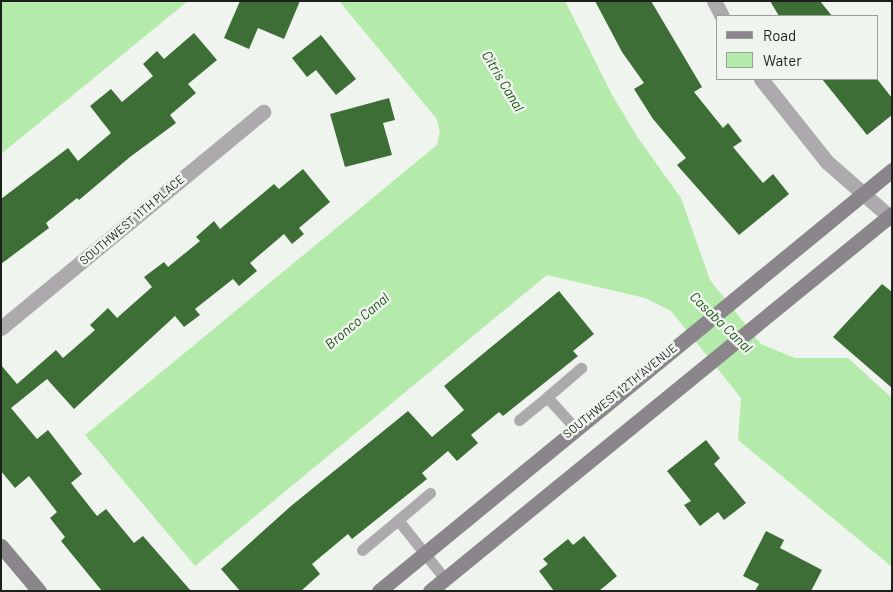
<!DOCTYPE html>
<style>
body{margin:0}
#map{position:relative;width:893px;height:592px;overflow:hidden;background:#eff5ee;font-family:Barlow,sans-serif}
div>[style]{position:absolute}
.water>*{inset:0;background:#b4ebab}
.building>*{inset:0;background:#3c6e35}
.lane>*{height:11px;margin:-5.5px;padding:0 5.5px;transform-origin:5.5px;border-radius:5.5px;background:#acaaad}
.street>*{height:15px;margin:-7.5px;padding:0 7.5px;transform-origin:7.5px;border-radius:7.5px;background:#acaaad}
.secondary>*{height:15px;margin:-7.5px;padding:0 7.5px;transform-origin:7.5px;border-radius:7.5px;background:#8a868b}
span{translate:-50% -50%;white-space:nowrap;text-align:center;line-height:1.15;-webkit-text-stroke:5px #eff5ee;paint-order:stroke}
.street-label{font-size:12px;color:#1d1f1d}
.water-label{font-size:14px;color:#1b4f12;font-style:italic}
.frame{position:absolute;inset:0;border:2px solid #1d1f1d;pointer-events:none}
.legend{position:absolute;left:716px;top:15px;width:162px;height:65px;box-sizing:border-box;background:#eff5ee;border:1px solid #9b9f9a;margin:0;padding:6px 9px;list-style:none;font-size:15px;color:#1d1f1d}
.legend li{display:flex;align-items:center;gap:10px;height:25px}
.legend b{width:25px;border:1px solid #9b9f9a}
</style>
<div id="map">
<div class="water">
<div style="clip-path:polygon(1px 1px,188px 1px,1px 154px)"></div>
<div style="clip-path:polygon(339px 1px,565px 1px,611px 93px,638px 138px,681px 198px,710px 280px,761px 344px,795px 358px,848px 358px,892px 398px,892px 567px,738px 440px,741px 398px,671px 311px,645px 298px,547px 275px,195px 566px,85px 435px,437px 145px,440px 131px,436px 118px)"></div>
</div>
<div class="building">
<div style="clip-path:polygon(240px 1px,300px 1px,284px 39px,258px 28px,249px 49px,224px 38px)"></div>
<div style="clip-path:polygon(595px 1px,651px 1px,702px 87px,694px 92px,723px 128px,728px 123px,742px 141px,733px 147px,763px 183px,773px 174px,789px 194px,739px 235px,677px 165px,686px 158px,653px 119px,634px 89px,644px 83px,622px 52px)"></div>
<div style="clip-path:polygon(770px 1px,820px 1px,832px 16px,779px 16px)"></div>
<div style="clip-path:polygon(194px 33px,217px 60px,188px 84px,196px 93px,170px 115px,176px 123px,130px 157px,79px 200px,77px 198px,46px 223px,49px 228px,1px 264px,1px 199px,68px 148px,78px 161px,111px 133px,90px 106px,111px 89px,122px 102px,153px 76px,143px 64px,157px 51px,164px 59px)"></div>
<div style="clip-path:polygon(321px 35px,356px 79px,336px 95px,316px 70px,307px 77px,292px 58px)"></div>
<div style="clip-path:polygon(822px 79px,877px 79px,892px 98px,892px 115px,867px 135px)"></div>
<div style="clip-path:polygon(389px 98px,395px 120px,383px 123px,392px 155px,345px 167px,330px 114px)"></div>
<div style="clip-path:polygon(303px 169px,330px 202px,299px 228px,304px 234px,292px 244px,284px 234px,250px 263px,257px 271px,239px 286px,233px 279px,195px 309px,200px 315px,184px 327px,175px 316px,74px 409px,47px 379px,11px 408px,37px 439px,48px 430px,82px 474px,71px 483px,97px 516px,106px 509px,134px 543px,143px 536px,191px 591px,102px 591px,61px 541px,65px 537px,50px 518px,57px 512px,29px 476px,15px 488px,1px 471px,1px 365px,17px 384px,56px 350px,63px 358px,95px 330px,90px 325px,108px 308px,117px 318px,152px 287px,144px 277px,164px 262px,168px 267px,200px 241px,196px 237px,214px 221px,220px 229px,274px 184px,279px 189px)"></div>
<div style="clip-path:polygon(882px 284px,892px 292px,892px 388px,833px 337px)"></div>
<div style="clip-path:polygon(559px 291px,594px 334px,573px 351px,578px 356px,503px 416px,499px 412px,471px 435px,478px 443px,457px 461px,448px 451px,422px 473px,427px 479px,352px 539px,348px 534px,312px 564px,320px 574px,301px 591px,240px 591px,221px 569px,291px 506px,408px 411px,432px 437px,464px 410px,444px 386px)"></div>
<div style="clip-path:polygon(706px 440px,720px 458px,714px 464px,746px 503px,724px 520px,718px 512px,700px 526px,684px 505px,691px 501px,667px 471px)"></div>
<div style="clip-path:polygon(766px 531px,784px 540px,780px 548px,822px 570px,811px 591px,755px 591px,759px 584px,743px 576px)"></div>
<div style="clip-path:polygon(584px 536px,617px 576px,599px 591px,554px 591px,539px 571px,548px 564px,543px 559px,568px 539px,573px 545px)"></div>
</div>
<div class="lane">
<div style="left:547px;top:397px;width:45px;rotate:-40.5deg"></div>
<div style="left:519px;top:420px;width:36px;rotate:-39deg"></div>
<div style="left:547px;top:397px;width:42px;rotate:47.9deg"></div>
<div style="left:398px;top:520px;width:42px;rotate:-40.2deg"></div>
<div style="left:362px;top:550px;width:47px;rotate:-39.8deg"></div>
<div style="left:398px;top:520px;width:75px;rotate:51.5deg"></div>
</div>
<div class="street">
<div style="left:714px;top:1px;width:17px;rotate:62deg"></div>
<div style="left:761px;top:79px;width:106px;rotate:51.5deg"></div>
<div style="left:827px;top:162px;width:86px;rotate:41.2deg"></div>
<div style="left:1px;top:328px;width:340px;rotate:-39.5deg"></div>
</div>
<div class="secondary">
<div style="left:1px;top:546px;width:59px;rotate:49.8deg"></div>
<div style="left:379px;top:591px;width:664px;rotate:-39.37deg"></div>
<div style="left:430px;top:591px;width:596px;rotate:-39.22deg"></div>
</div>
<div class="street-label">
<span style="left:132px;top:220px;rotate:-40deg">SOUTHWEST 11TH PLACE</span>
<span style="left:620px;top:391px;rotate:-39deg">SOUTHWEST 12TH AVENUE</span>
</div>
<div class="water-label">
<span style="left:503px;top:81px;rotate:59deg">Citris Canal</span>
<span style="left:357px;top:321px;rotate:-40deg">Bronco Canal</span>
<span style="left:721px;top:322px;rotate:44deg">Casaba Canal</span>
</div>
<div class="frame"></div>
<ul class="legend">
<li><b style="height:6px;background:#8a868b"></b>Road</li>
<li><b style="height:14px;background:#b4ebab"></b>Water</li>
</ul>
</div>
